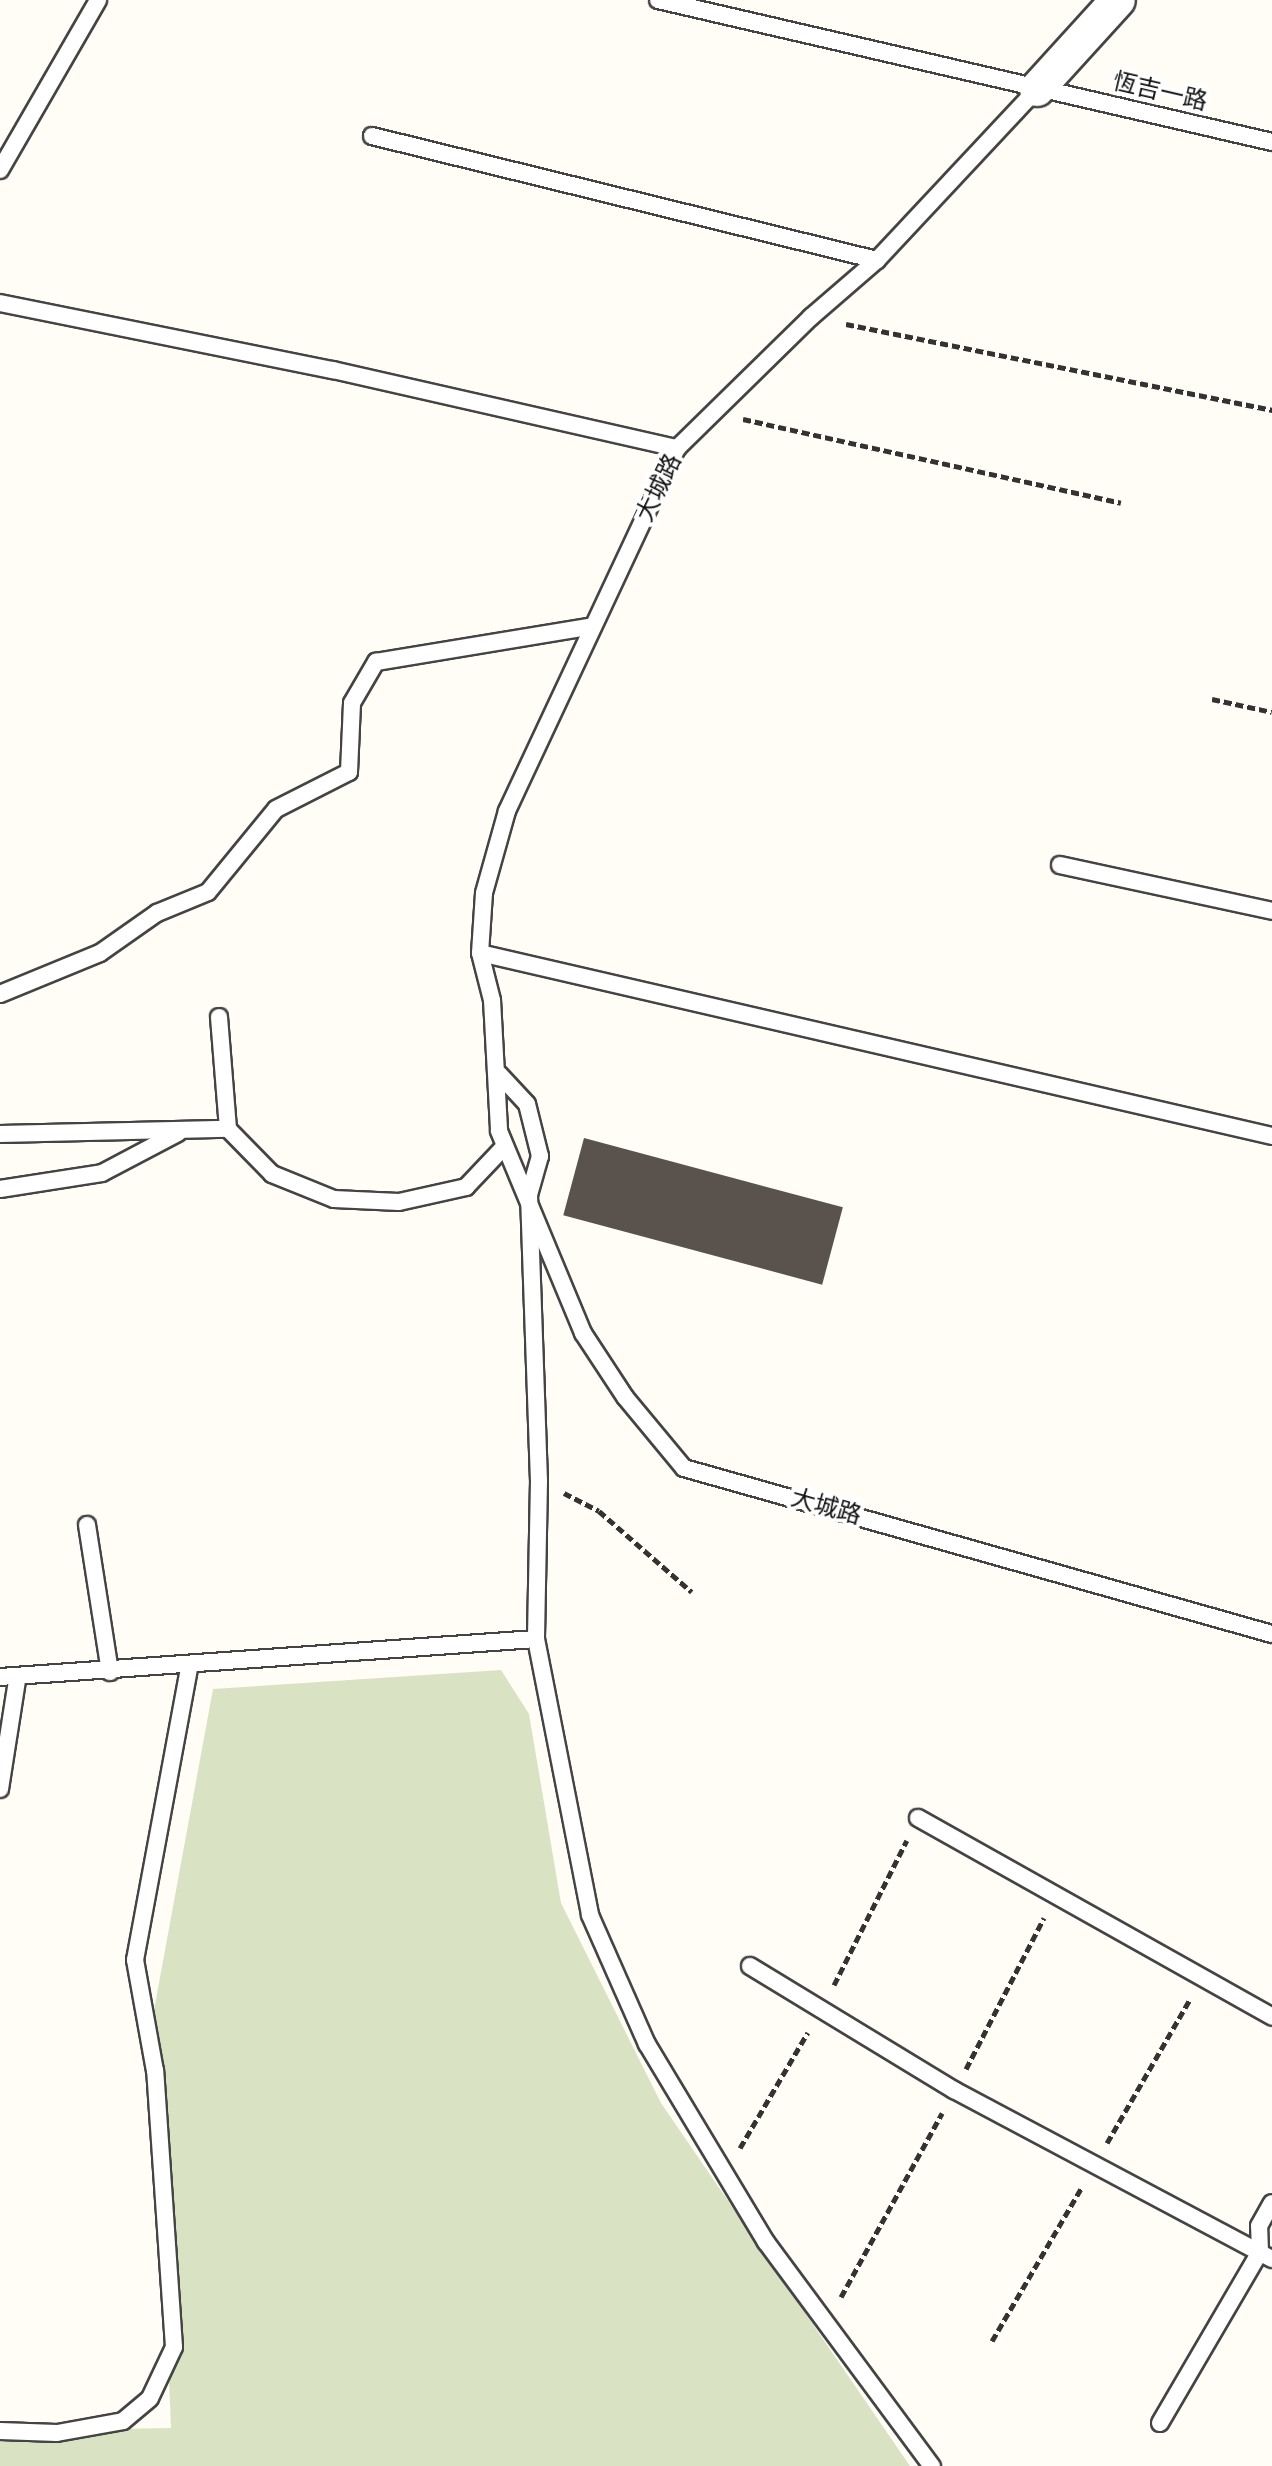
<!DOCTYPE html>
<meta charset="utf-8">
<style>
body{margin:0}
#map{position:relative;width:1272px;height:2466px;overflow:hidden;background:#fffdf5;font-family:Bitter,"Noto Sans TC",serif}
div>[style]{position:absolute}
.cemetery>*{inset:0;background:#d9e3c4}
.building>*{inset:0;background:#5a524d;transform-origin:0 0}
.path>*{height:5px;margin-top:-2.5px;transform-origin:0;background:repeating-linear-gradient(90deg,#333 0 8px,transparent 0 12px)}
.roads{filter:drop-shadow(2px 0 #444) drop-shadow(-2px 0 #444) drop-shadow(0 2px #444) drop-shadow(0 -2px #444)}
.service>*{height:16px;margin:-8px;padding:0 8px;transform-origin:8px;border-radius:8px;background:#fff}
.minor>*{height:34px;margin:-17px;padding:0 17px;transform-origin:17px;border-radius:17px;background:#fff}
span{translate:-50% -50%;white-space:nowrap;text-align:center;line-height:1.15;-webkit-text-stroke:8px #fff;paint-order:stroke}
.street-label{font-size:24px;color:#111}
</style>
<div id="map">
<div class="cemetery">
<div style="clip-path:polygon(501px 1670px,529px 1714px,561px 1903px,661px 2103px,910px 2466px,0 2466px,0 2431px,171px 2428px,154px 2010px,213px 1689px)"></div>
</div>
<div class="building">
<div style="left:584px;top:1138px;width:268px;height:80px;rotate:15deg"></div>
</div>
<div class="path">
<div style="left:846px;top:324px;width:435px;rotate:11.4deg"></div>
<div style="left:743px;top:419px;width:387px;rotate:12.5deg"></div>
<div style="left:1212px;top:699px;width:61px;rotate:12.2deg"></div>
<div style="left:564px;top:1493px;width:39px;rotate:27deg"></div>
<div style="left:599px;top:1511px;width:123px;rotate:41.1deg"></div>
<div style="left:834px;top:1985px;width:162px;rotate:-63.3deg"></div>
<div style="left:966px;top:2069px;width:170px;rotate:-62.7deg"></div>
<div style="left:1107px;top:2143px;width:166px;rotate:-60deg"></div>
<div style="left:740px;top:2148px;width:134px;rotate:-59.6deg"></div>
<div style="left:841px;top:2297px;width:210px;rotate:-61.2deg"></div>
<div style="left:992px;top:2341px;width:178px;rotate:-59.7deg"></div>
</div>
<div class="roads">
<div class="service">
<div style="left:658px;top:0;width:630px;rotate:13.02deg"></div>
<div style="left:1037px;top:89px;width:234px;rotate:133.1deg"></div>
<div style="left:877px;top:260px;width:87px;rotate:139.2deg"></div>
<div style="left:811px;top:317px;width:187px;rotate:135.6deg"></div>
<div style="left:677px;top:448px;width:401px;rotate:115.1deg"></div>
<div style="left:507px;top:811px;width:85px;rotate:105.7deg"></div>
<div style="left:484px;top:893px;width:60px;rotate:93.8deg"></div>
<div style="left:480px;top:953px;width:49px;rotate:75.7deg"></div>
<div style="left:492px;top:1000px;width:131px;rotate:86.9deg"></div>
<div style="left:499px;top:1131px;width:219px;rotate:67.4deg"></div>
<div style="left:583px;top:1333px;width:77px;rotate:56.7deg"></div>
<div style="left:625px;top:1397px;width:92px;rotate:50.3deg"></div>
<div style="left:684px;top:1468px;width:611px;rotate:15.77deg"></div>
<div style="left:372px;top:136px;width:520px;rotate:13.8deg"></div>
<div style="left:0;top:170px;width:196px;rotate:-60deg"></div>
<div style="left:0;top:303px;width:340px;rotate:11.4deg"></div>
<div style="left:333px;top:370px;width:353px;rotate:12.8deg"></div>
<div style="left:1060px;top:865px;width:217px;rotate:12.2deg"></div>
<div style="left:480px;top:953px;width:813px;rotate:13.01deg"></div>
<div style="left:0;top:994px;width:108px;rotate:-22.3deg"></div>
<div style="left:100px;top:953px;width:70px;rotate:-35.1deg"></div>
<div style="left:157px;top:913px;width:55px;rotate:-22.4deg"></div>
<div style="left:208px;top:892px;width:107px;rotate:-50.7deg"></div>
<div style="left:276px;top:809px;width:82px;rotate:-26.9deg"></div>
<div style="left:349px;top:772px;width:69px;rotate:-87.5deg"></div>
<div style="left:352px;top:703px;width:48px;rotate:-59.7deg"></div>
<div style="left:376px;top:662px;width:220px;rotate:-9.4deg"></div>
<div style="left:219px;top:1017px;width:112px;rotate:85.4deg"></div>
<div style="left:499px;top:1074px;width:41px;rotate:47deg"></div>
<div style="left:527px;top:1104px;width:54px;rotate:76deg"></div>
<div style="left:540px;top:1156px;width:41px;rotate:105.8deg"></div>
<div style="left:529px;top:1195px;width:286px;rotate:88deg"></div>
<div style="left:539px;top:1481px;width:158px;rotate:91.1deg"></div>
<div style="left:536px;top:1639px;width:281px;rotate:78.9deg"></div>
<div style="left:590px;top:1915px;width:141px;rotate:66.2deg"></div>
<div style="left:647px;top:2044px;width:231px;rotate:59deg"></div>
<div style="left:766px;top:2242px;width:279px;rotate:53.5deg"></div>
<div style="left:0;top:1134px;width:228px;rotate:-1.3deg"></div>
<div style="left:228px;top:1129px;width:63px;rotate:45.6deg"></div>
<div style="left:272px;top:1174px;width:67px;rotate:22deg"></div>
<div style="left:334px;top:1199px;width:65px;rotate:2.6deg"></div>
<div style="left:399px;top:1202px;width:69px;rotate:-12.6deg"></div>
<div style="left:466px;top:1187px;width:54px;rotate:-46.5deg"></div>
<div style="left:0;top:1189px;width:103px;rotate:-8.9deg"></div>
<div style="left:102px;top:1173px;width:86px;rotate:-27.8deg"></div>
<div style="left:87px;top:1525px;width:149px;rotate:81.1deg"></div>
<div style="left:0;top:1677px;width:537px;rotate:-4.06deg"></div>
<div style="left:0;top:1789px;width:110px;rotate:-81.1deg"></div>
<div style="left:918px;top:1818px;width:406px;rotate:29.3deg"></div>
<div style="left:750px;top:1966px;width:239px;rotate:31.3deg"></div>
<div style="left:954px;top:2090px;width:360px;rotate:28deg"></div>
<div style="left:1160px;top:2423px;width:198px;rotate:-59.7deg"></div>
<div style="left:1260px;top:2252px;width:26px;rotate:-92deg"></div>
<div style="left:1259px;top:2226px;width:26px;rotate:-61deg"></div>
<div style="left:0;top:2431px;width:57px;rotate:2deg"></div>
<div style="left:57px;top:2433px;width:67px;rotate:-10.3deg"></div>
<div style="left:123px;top:2421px;width:35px;rotate:-40deg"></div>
<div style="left:150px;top:2398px;width:56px;rotate:-64.8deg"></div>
<div style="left:174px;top:2347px;width:277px;rotate:-93.9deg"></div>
<div style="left:155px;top:2071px;width:113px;rotate:-100.2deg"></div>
<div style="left:135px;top:1960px;width:301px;rotate:-79.5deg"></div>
</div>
<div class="minor">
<div style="left:1037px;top:89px;width:120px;rotate:-47.7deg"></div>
</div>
</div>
<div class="street-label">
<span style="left:1160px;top:92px;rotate:13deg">恆吉一路</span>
<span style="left:659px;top:488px;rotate:-64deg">大城路</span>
<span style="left:826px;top:1507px;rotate:16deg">大城路</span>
</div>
</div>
